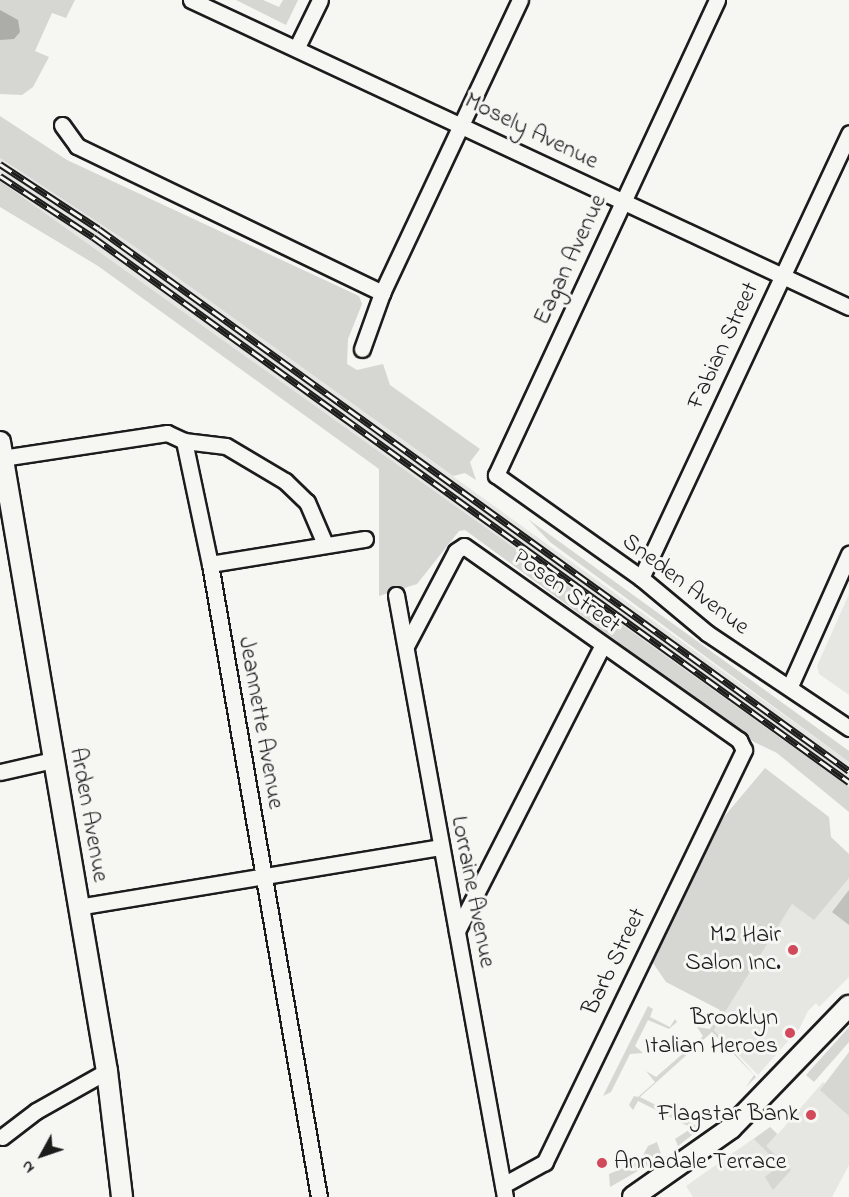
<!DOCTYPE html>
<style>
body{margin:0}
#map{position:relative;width:849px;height:1197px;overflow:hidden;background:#f6f6f2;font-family:"Indie Flower",sans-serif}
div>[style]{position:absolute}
.built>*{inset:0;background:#e6e6e2}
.green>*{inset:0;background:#d6d6d2}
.water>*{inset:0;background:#acaca9}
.building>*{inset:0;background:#c0c0bd}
.roads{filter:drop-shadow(2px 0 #1c1c1c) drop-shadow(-2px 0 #1c1c1c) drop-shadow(0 2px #1c1c1c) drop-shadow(0 -2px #1c1c1c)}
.minor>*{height:15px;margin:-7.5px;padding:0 7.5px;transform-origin:7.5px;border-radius:7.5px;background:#f6f6f2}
.tertiary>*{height:20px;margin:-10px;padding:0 10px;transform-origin:10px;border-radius:10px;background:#f6f6f2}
.rail>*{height:7px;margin-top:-3.5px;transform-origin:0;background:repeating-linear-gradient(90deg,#f6f6f2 0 14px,#1c1c1c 0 28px);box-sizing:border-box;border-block:2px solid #1c1c1c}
.dots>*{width:16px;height:16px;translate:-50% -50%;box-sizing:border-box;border:3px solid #f6f6f2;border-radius:50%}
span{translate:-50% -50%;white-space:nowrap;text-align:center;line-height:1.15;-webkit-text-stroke:6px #f6f6f2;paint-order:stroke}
.street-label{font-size:24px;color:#1c1c1c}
.poi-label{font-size:24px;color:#1c1c1c}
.right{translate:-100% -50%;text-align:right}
.left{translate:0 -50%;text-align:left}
.north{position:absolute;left:12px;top:1125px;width:60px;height:60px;-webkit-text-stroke:4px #f6f6f2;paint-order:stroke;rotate:230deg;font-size:16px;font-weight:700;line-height:24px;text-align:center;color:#1c1c1c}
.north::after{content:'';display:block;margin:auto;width:21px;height:27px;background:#1c1c1c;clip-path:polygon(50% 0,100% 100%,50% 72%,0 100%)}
</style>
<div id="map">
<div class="built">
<div style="clip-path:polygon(0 158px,128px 242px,849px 762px,849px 787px,0 181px)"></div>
<div style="clip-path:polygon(849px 594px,849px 695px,819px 674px,817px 666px)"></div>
<div style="clip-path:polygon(849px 878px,849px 977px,819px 1007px,816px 1003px,808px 1011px,799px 1029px,758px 1075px,714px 1030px,792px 904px,814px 919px)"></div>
<div style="clip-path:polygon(823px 1082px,849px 1107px,849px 1165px,832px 1197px,693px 1197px,686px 1186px,770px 1127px,778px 1134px)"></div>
</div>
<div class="green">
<div style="clip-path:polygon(0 0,75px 0,66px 18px,52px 13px,35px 51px,49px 57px,33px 87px,22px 95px,0 94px)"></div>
<div style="clip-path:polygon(236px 0,263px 0,279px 7px,283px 0,298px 0,286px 25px)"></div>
<div style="clip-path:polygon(0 116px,67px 160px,359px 296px,362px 304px,348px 339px,347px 364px,357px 370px,383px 364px,390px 385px,480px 449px,470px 462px,476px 480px,465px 473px,453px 476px,128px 242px,0 158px)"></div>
<div style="clip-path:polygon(0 181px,849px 787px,849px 812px,777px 753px,754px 742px,465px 530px,459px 531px,417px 584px,379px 596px,379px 469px,98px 266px,0 207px)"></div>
<div style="clip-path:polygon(528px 519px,849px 751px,849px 762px,550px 542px)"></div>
<div style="clip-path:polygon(765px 768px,829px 817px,831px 837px,849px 854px,849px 878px,814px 920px,792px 904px,714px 1030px,756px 1077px,746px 1087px,754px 1075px,712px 1032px,640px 1097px,701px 1128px,678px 1146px,675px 1139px,692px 1128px,638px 1101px,633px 1110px,629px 1105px,634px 1096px,638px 1097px,655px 1082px,646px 1071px,656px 1077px,703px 1036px,697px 1027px,710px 1029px,720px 1010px,666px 982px,651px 960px,723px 818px)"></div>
<div style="clip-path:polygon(648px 1006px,653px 1009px,650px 1017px,670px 1027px,675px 1019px,677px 1022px,669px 1029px,648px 1020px,635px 1046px,643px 1053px,630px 1054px,611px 1092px,603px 1096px)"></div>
<div style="clip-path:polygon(849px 1027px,849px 1042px,814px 1082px,806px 1075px)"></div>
<div style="clip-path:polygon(849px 1052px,849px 1116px,820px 1090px)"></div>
<div style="clip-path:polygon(770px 1127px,777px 1134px,766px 1146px,791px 1170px,773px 1190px,765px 1177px,780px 1165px,754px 1139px)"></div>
<div style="clip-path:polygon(657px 1142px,662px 1157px,610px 1187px,609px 1174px,640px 1161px,648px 1146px)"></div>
</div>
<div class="water">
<div style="clip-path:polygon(0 10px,18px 20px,20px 32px,14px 39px,0 40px)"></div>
</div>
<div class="building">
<div style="clip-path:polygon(849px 890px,849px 925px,832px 912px)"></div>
</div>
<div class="roads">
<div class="minor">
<div style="left:191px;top:0;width:726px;rotate:25.01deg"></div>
<div style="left:717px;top:0;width:524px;rotate:114.95deg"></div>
<div style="left:496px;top:475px;width:178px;rotate:35.4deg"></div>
<div style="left:641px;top:578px;width:86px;rotate:39.8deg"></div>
<div style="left:707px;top:633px;width:171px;rotate:33.8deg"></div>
<div style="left:297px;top:47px;width:52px;rotate:-63.9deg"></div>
<div style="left:62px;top:125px;width:26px;rotate:54deg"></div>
<div style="left:77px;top:146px;width:339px;rotate:25.7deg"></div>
<div style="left:362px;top:349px;width:59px;rotate:-70.3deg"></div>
<div style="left:382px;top:293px;width:324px;rotate:-64.8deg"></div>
<div style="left:184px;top:441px;width:126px;rotate:78.1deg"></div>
<div style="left:210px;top:564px;width:642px;rotate:80.23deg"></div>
<div style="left:2px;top:458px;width:167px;rotate:-8.6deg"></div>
<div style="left:167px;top:433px;width:19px;rotate:25deg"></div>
<div style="left:184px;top:441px;width:42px;rotate:6.8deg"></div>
<div style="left:226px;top:446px;width:69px;rotate:30.7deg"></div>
<div style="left:285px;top:481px;width:30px;rotate:44deg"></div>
<div style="left:307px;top:502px;width:46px;rotate:66.8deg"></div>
<div style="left:210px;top:564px;width:157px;rotate:-9.2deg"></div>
<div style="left:641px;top:578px;width:491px;rotate:-64.9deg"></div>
<div style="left:396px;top:595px;width:612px;rotate:79.74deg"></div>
<div style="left:406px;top:646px;width:107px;rotate:-62.2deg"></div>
<div style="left:456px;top:551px;width:9px;rotate:-32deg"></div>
<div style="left:464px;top:546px;width:337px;rotate:35.2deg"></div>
<div style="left:739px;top:740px;width:11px;rotate:63deg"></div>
<div style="left:744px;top:750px;width:458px;rotate:115.8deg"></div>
<div style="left:545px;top:1162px;width:48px;rotate:151.3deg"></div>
<div style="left:790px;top:686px;width:145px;rotate:-65.9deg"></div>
<div style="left:0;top:772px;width:54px;rotate:-12.8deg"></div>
<div style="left:78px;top:907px;width:367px;rotate:-9.4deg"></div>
<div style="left:457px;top:931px;width:319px;rotate:-63deg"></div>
<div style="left:2px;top:1137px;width:43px;rotate:-37.4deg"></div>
<div style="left:36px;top:1111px;width:81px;rotate:-29.4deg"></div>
</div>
<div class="tertiary">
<div style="left:0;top:442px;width:638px;rotate:80.35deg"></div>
<div style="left:107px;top:1071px;width:127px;rotate:83.2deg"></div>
<div style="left:633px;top:1197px;width:120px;rotate:-35.1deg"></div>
<div style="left:731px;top:1128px;width:170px;rotate:-46deg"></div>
</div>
</div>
<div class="rail">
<div style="left:0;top:164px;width:118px;rotate:33.3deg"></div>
<div style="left:99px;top:229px;width:925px;rotate:35.85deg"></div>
<div style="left:0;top:176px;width:111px;rotate:33.3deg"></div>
<div style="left:93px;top:237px;width:932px;rotate:35.79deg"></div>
</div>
<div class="dots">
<div style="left:793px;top:950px;background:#d1495b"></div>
<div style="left:790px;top:1033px;background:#d1495b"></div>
<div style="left:811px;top:1115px;background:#d1495b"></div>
<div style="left:602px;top:1163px;background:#d1495b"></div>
</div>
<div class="street-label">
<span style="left:531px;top:132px;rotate:26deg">Mosely Avenue</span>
<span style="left:571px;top:260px;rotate:-65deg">Eagan Avenue</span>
<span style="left:724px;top:346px;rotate:-65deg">Fabian Street</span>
<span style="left:685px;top:585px;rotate:37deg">Sneden Avenue</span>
<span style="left:566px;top:592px;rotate:36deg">Posen Street</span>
<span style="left:260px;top:723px;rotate:80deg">Jeannette Avenue</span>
<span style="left:88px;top:815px;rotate:80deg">Arden Avenue</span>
<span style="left:472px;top:892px;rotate:79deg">Lorraine Avenue</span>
<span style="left:615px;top:962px;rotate:-64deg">Barb Street</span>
</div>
<div class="poi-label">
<span class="right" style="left:781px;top:950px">M2 Hair<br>Salon Inc.</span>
<span class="right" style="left:778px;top:1033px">Brooklyn<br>Italian Heroes</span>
<span class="right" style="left:799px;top:1115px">Flagstar Bank</span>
<span class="left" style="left:614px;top:1163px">Annadale Terrace</span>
</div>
<div class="north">N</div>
</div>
